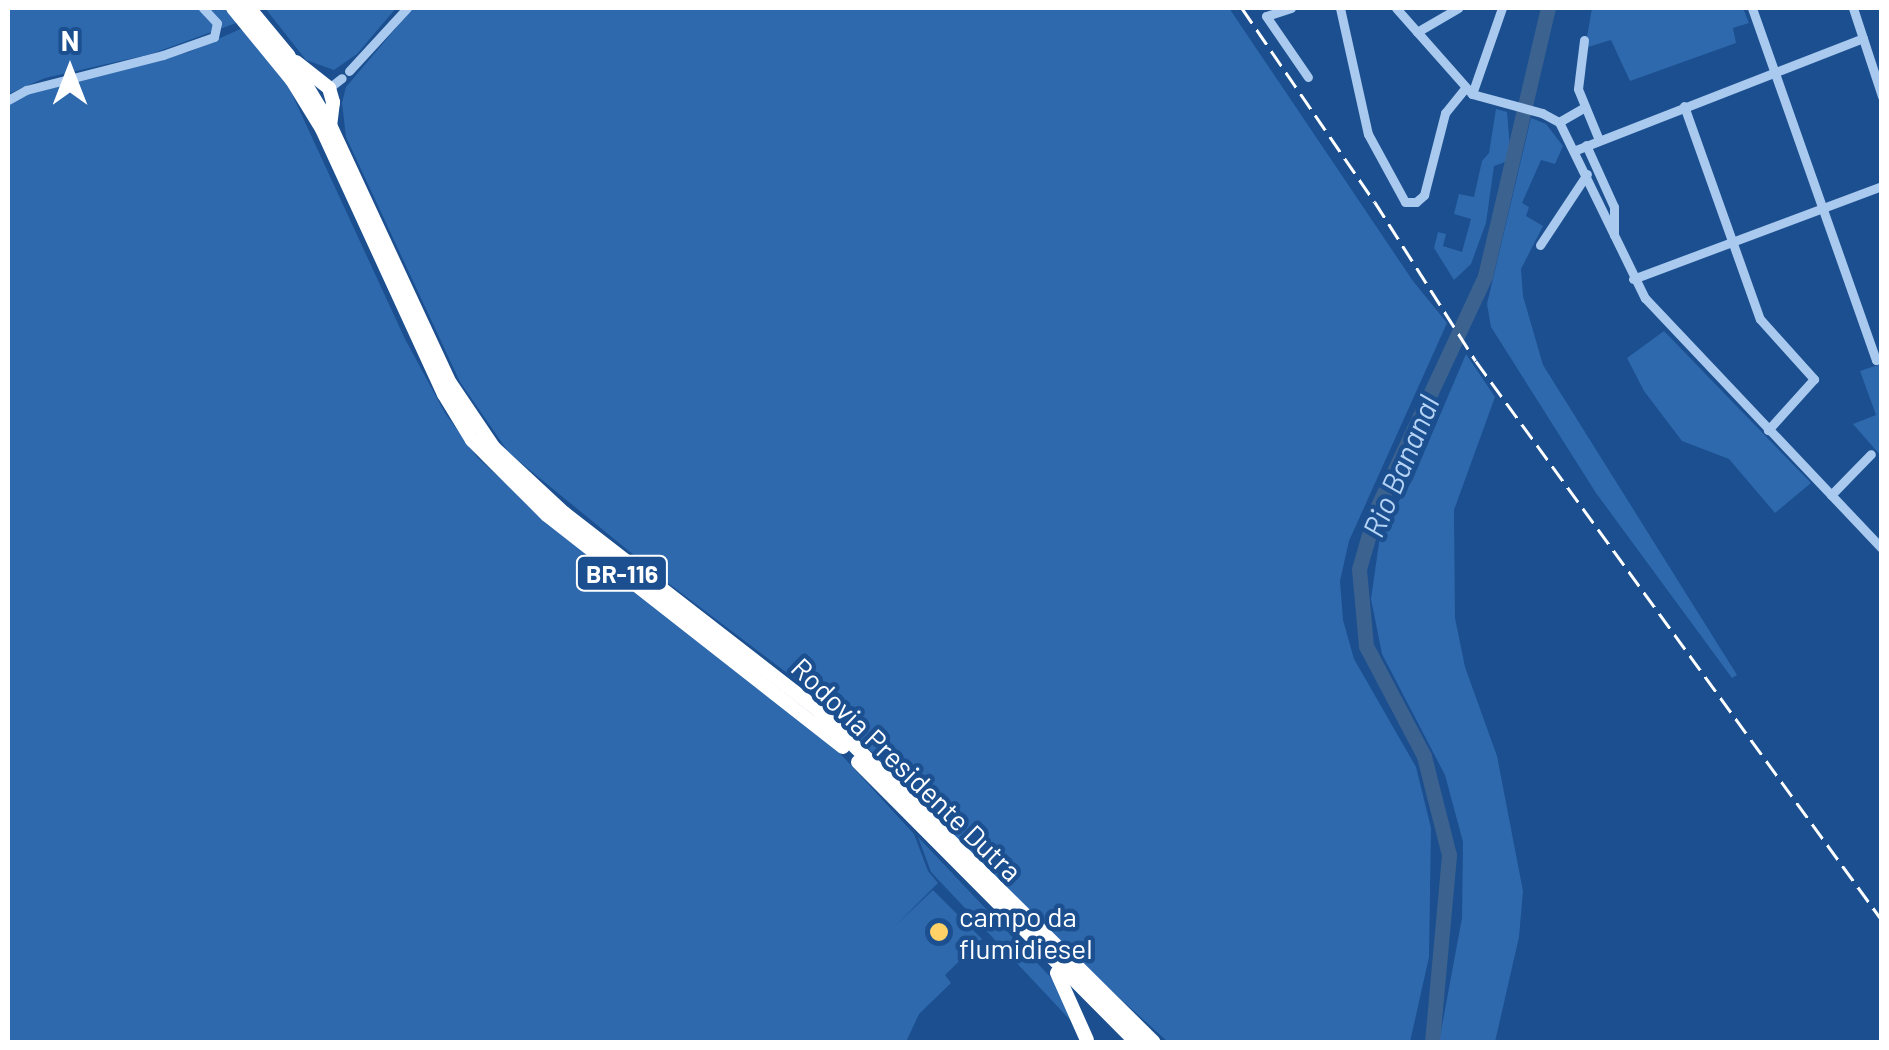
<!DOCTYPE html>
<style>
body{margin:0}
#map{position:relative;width:1889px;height:1050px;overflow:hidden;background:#1b4f8f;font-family:Barlow,sans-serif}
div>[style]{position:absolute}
.green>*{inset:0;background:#2e69ad}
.river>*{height:15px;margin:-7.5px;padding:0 7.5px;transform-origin:7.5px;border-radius:7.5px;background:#3c6290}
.minor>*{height:9px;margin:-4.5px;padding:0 4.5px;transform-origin:4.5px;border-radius:4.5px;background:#a9c9ee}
.highway>*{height:14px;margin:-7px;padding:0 7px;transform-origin:7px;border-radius:7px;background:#fff}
.rail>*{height:2.5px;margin-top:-1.25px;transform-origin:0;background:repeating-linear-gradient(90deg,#fff 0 18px,transparent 0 26px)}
.dots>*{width:28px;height:28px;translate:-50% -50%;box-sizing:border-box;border:5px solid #1b4f8f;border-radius:50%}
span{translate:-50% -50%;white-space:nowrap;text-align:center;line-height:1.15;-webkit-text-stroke:9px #1b4f8f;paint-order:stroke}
.shield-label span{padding:2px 8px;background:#1b4f8f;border:2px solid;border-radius:8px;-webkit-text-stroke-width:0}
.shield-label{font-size:25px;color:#fff;font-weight:700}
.street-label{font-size:28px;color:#fff}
.poi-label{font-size:28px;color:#fff}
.left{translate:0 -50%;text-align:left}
.water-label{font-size:30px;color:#b5d3f5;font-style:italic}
.frame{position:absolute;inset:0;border:10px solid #fff;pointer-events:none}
.north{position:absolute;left:20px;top:20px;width:100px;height:100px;-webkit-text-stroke:8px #1b4f8f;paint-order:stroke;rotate:0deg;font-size:28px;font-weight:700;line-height:40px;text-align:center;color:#fff}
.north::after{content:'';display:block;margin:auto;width:35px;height:45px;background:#fff;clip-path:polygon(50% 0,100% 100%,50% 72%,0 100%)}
</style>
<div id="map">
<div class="green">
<div style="clip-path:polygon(8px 8px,227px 8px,239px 22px,151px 54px,45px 78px,8px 94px)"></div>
<div style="clip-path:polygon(265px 8px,396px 8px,357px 54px,334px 70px,306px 60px)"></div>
<div style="clip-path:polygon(413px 8px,1229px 8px,1413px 281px,1447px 323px,1349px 541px,1340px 581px,1343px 620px,1354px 659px,1416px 767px,1431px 828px,1429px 957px,1410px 1042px,1168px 1042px,1059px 943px,815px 694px,668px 583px,509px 453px,460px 382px,346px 137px,342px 103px,346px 87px)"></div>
<div style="clip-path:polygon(1592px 8px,1743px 8px,1749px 23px,1733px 28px,1736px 43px,1630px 81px,1611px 40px,1585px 48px)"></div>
<div style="clip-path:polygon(245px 27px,286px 81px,405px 339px,445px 413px,477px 457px,560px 533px,836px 749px,914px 834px,928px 871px,938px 883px,895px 926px,933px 890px,982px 939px,945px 975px,951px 983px,919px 1014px,906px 1042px,8px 1042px,8px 106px,27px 94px,189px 52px)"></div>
<div style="clip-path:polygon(1496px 109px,1507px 112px,1511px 160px,1494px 166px,1486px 223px,1471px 264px,1454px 280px,1434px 248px,1438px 232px,1446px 234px,1443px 246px,1462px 252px,1471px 219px,1454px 214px,1459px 194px,1474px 197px,1482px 161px,1489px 153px)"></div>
<div style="clip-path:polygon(1531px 118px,1546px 124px,1563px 146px,1555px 164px,1541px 160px,1522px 203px,1529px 207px,1526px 216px,1543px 226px,1521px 269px,1523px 296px,1543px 365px,1737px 675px,1732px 678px,1596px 493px,1491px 327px,1487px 304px)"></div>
<div style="clip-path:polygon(1664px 331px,1811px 483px,1775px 513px,1729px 459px,1682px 441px,1644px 391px,1627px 358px)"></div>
<div style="clip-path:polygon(1466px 354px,1495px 397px,1454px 510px,1455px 618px,1465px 667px,1497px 756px,1523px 891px,1519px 937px,1495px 1042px,1439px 1042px,1462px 918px,1463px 842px,1445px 775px,1382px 654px,1371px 599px,1381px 529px,1412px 481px)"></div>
<div style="clip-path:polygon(1881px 364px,1882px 364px,1881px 456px,1853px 424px,1876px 415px,1860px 371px)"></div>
<div style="clip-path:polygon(918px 837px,1058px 985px,1074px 1024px,931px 872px)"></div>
</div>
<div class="river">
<div style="left:1432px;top:1042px;width:188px;rotate:-84.8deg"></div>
<div style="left:1449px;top:855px;width:102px;rotate:-104.2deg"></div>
<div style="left:1424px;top:756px;width:124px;rotate:-117.8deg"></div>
<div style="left:1366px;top:646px;width:77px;rotate:-95.2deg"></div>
<div style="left:1359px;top:569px;width:61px;rotate:-73.9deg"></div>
<div style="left:1376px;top:510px;width:258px;rotate:-65deg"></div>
<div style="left:1485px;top:276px;width:275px;rotate:-76.8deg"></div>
</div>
<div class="minor">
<div style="left:1291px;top:8px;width:26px;rotate:162deg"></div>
<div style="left:1266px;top:16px;width:74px;rotate:55.5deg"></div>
<div style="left:1340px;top:8px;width:129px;rotate:77.5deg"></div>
<div style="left:1368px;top:134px;width:77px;rotate:61.4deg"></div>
<div style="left:1405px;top:202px;width:11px"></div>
<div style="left:1416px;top:202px;width:11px;rotate:-41deg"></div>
<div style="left:1424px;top:195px;width:85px;rotate:-75.6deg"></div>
<div style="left:1445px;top:113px;width:32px;rotate:-51deg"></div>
<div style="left:1396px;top:8px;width:115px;rotate:48.5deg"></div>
<div style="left:1472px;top:94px;width:73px;rotate:15.2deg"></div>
<div style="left:1542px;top:113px;width:19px;rotate:28deg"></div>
<div style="left:1559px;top:122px;width:196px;rotate:64deg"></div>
<div style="left:1645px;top:298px;width:345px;rotate:46.6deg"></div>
<div style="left:1752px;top:8px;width:373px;rotate:70.6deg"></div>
<div style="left:1876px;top:360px;width:6px;rotate:-18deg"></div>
<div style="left:1853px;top:8px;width:93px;rotate:71.8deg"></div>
<div style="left:1417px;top:32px;width:48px;rotate:-30.3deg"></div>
<div style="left:1584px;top:40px;width:49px;rotate:97deg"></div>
<div style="left:1578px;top:89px;width:55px;rotate:67.6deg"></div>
<div style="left:349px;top:71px;width:86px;rotate:-47.4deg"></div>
<div style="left:329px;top:88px;width:16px;rotate:-38deg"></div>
<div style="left:1472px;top:94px;width:91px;rotate:-70.8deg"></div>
<div style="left:8px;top:100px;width:21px;rotate:-29deg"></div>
<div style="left:26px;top:90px;width:141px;rotate:-14.3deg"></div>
<div style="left:163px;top:55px;width:54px;rotate:-19.4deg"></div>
<div style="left:214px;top:37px;width:14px;rotate:-78deg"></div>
<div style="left:217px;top:23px;width:21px;rotate:-133deg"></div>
<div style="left:1684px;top:106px;width:226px;rotate:70.4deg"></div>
<div style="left:1760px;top:319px;width:81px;rotate:48deg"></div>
<div style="left:1814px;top:379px;width:69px;rotate:132deg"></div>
<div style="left:1559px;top:122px;width:28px;rotate:-30deg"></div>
<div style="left:1586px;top:145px;width:68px;rotate:65.7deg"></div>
<div style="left:1614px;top:207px;width:28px;rotate:90deg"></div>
<div style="left:1576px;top:150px;width:308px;rotate:-21.3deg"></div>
<div style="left:1540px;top:245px;width:85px;rotate:-56.5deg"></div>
<div style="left:1633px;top:279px;width:266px;rotate:-20.5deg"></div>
<div style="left:1831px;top:495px;width:57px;rotate:-45.7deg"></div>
</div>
<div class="highway">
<div style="left:233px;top:8px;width:93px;rotate:50.7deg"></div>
<div style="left:292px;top:80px;width:57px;rotate:58.5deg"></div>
<div style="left:322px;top:129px;width:292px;rotate:65.3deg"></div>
<div style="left:444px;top:394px;width:54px;rotate:58.7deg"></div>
<div style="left:472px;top:440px;width:106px;rotate:45deg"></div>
<div style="left:547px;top:515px;width:376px;rotate:38.1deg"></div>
<div style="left:249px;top:8px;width:61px;rotate:50.3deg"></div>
<div style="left:288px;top:55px;width:82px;rotate:59deg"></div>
<div style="left:330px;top:125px;width:285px;rotate:65.1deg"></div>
<div style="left:450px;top:383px;width:78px;rotate:55.9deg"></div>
<div style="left:494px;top:448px;width:96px;rotate:42.9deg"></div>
<div style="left:564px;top:513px;width:321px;rotate:37.8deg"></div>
<div style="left:818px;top:710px;width:472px;rotate:44.7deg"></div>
<div style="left:296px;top:62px;width:42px;rotate:38.2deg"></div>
<div style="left:329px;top:88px;width:15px;rotate:74deg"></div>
<div style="left:333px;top:102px;width:23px;rotate:97deg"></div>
<div style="left:858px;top:762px;width:395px;rotate:45.2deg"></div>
<div style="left:1057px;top:973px;width:73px;rotate:65.9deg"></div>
</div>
<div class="rail">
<div style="left:1242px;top:8px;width:235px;rotate:55.6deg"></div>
<div style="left:1375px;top:202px;width:188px;rotate:57.6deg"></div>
<div style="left:1476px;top:361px;width:691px;rotate:54.01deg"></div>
</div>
<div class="dots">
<div style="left:939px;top:932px;background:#ffd166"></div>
</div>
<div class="shield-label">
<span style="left:622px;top:573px">BR-116</span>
</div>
<div class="street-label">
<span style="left:907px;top:769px;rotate:44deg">Rodovia Presidente Dutra</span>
</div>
<div class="poi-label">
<span class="left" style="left:959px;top:932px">campo da<br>flumidiesel</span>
</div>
<div class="water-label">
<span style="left:1400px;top:466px;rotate:-67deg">Rio Bananal</span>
</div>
<div class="frame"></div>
<div class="north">N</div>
</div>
